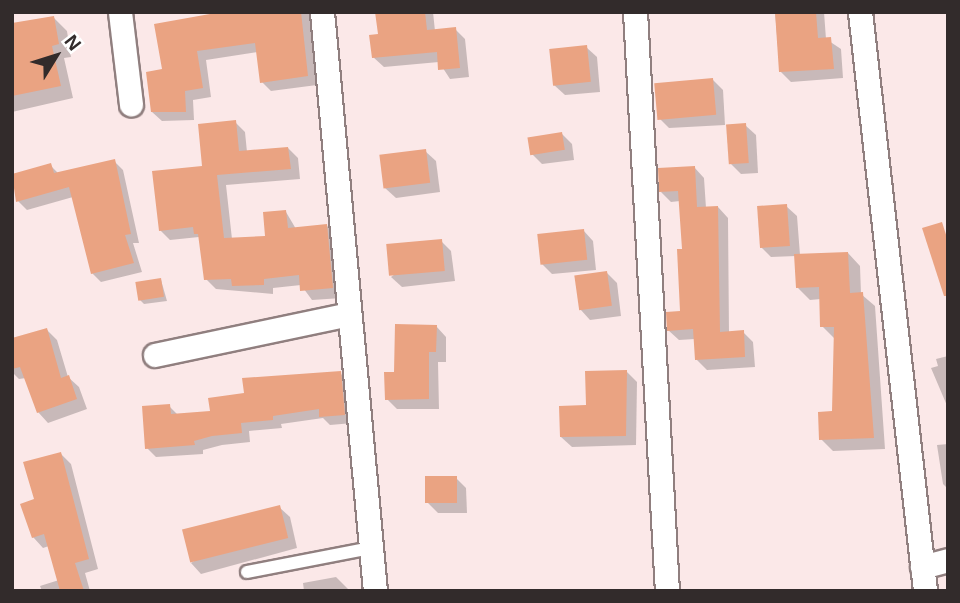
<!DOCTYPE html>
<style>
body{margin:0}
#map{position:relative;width:960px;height:603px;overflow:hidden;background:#fbe8e8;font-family:Arial,sans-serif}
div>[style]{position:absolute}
.shadow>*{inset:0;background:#0003}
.building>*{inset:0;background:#eaa382;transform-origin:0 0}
.roads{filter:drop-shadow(2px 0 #907f7f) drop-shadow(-2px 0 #907f7f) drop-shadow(0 2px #907f7f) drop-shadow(0 -2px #907f7f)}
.service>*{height:12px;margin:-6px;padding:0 6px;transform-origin:6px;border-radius:6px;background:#fff}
.minor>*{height:23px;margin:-11.5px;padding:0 11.5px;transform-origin:11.5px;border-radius:11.5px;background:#fff}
span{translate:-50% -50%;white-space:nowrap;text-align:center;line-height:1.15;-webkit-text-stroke:5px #fff;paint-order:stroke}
.frame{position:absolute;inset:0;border:14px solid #322b2b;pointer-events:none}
.north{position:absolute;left:21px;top:21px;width:70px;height:70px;-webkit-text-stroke:5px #fff;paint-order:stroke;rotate:52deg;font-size:19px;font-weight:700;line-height:28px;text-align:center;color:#322b2b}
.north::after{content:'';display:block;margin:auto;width:24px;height:32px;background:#322b2b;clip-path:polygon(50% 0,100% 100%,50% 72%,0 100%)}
</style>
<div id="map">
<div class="shadow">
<div style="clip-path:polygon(280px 12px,313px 12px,318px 35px,312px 36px,317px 85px,271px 91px,262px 82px,258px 52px,206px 60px,211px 97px,193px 100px,194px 120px,162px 121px,152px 112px,164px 71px,156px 25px)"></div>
<div style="clip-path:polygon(383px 12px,433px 12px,435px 31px,455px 29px,465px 39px,469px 77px,450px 79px,439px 62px,384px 67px,373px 57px)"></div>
<div style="clip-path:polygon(775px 12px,824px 12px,826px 39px,841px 49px,843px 78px,791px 82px,780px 71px)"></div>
<div style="clip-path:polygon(54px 18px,67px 31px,71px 57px,64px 58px,73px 98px,12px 112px,12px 25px)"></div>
<div style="clip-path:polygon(586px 47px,597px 57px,600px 92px,565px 95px,554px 85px)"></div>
<div style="clip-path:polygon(713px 80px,723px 90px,725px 125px,669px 128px,659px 118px)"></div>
<div style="clip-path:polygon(235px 122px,245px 132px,247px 152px,288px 148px,298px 158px,300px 179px,226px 185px,232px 239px,267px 238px,286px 212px,296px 229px,327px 226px,337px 236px,342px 298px,312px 300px,301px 285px,273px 288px,273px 294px,216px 289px,206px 279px,199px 237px,170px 240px,160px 230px)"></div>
<div style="clip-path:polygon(745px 125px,756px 135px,758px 173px,741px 174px,730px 163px)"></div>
<div style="clip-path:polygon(562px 134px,572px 144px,574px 160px,542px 164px,532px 154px)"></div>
<div style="clip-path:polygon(425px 151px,436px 161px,440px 192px,396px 198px,385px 188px)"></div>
<div style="clip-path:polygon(114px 161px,123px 170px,139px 243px,133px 243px,142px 272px,101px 282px,92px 273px,73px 197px,27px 210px,18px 201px,12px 175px,50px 165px,59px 174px)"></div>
<div style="clip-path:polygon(694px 167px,704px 178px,706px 208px,718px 207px,728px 218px,729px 333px,743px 332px,753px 342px,755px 367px,707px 370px,696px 359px,695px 339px,679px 340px,668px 330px,682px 313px,683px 251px,680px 201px,671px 202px,661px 192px)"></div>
<div style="clip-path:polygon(786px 206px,797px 216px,800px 255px,848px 253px,860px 266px,861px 294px,875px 306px,885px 449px,833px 451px,821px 439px,834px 412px,834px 338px,822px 326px,821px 299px,810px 300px,798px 288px,796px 256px,771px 257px,761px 247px)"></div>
<div style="clip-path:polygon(583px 230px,593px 241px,596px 270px,552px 274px,542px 264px)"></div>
<div style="clip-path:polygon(441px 241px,451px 251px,455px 281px,402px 287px,391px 277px)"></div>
<div style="clip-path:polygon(607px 273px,617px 283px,621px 316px,590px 320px,580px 309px)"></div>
<div style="clip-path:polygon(161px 280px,167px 301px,144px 304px,139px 299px)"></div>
<div style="clip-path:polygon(436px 326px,446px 337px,446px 362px,438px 362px,439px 409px,397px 409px,387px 399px,396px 373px)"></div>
<div style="clip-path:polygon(47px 330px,57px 340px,68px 377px,79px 387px,87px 409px,48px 423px,38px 412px,26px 378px,19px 379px,12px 372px,12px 340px)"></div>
<div style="clip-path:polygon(948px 356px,948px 408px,931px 368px,938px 366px,936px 359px)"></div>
<div style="clip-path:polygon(627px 372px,637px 382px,636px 445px,572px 447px,561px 437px)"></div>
<div style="clip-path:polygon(340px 373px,349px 382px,353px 423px,330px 425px,323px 418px,281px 424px,282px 428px,249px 431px,250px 442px,222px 445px,203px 450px,203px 454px,156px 457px,147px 448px,169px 406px,178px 415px,212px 413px,246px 395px)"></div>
<div style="clip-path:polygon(948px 444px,948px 489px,943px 484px,937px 445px)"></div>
<div style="clip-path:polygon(61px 454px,71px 464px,98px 569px,85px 573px,90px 591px,42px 591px,40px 586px,59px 580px,49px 546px,43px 548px,33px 537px,36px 501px)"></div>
<div style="clip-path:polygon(456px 478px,466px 488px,467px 513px,438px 513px,428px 503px)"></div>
<div style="clip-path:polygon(279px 507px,290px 517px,297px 548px,201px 574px,191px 563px)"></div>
<div style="clip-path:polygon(336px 577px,350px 591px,304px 591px,303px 583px)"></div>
</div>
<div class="building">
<div style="clip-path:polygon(221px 12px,301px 12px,308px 76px,260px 83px,255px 43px,197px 51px,203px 88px,185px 91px,186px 112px,151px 112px,146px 72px,162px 69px,154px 24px)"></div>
<div style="clip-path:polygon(375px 12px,425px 12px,427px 30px,456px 27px,460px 68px,438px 70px,437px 52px,372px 58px,369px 35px,378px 34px)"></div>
<div style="clip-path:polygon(775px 12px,816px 12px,818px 38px,831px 37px,834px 69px,779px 72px)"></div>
<div style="clip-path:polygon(54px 16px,59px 44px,52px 46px,61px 86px,12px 96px,12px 23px)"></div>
<div style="left:587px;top:45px;width:37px;height:38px;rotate:84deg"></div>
<div style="left:713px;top:78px;width:37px;height:59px;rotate:85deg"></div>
<div style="clip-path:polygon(236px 120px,239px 151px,288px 147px,291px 169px,217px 175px,224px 238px,265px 236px,263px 212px,286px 210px,288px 228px,327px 224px,333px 288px,300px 291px,299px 275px,264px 279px,264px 285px,232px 286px,231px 279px,204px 280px,198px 234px,194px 234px,193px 227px,159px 231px,152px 171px,202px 166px,198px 124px)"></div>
<div style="left:746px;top:123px;width:40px;height:20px;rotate:86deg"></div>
<div style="left:562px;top:132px;width:18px;height:35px;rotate:81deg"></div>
<div style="left:426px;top:149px;width:34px;height:47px;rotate:83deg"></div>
<div style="clip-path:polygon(115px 159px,131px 234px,125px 235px,134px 263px,91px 274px,69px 187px,16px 202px,12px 174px,51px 163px,54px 173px)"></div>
<div style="clip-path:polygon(695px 166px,697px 207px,718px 206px,720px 332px,744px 330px,745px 357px,695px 360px,693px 329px,667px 331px,666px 312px,680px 311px,677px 249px,682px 249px,678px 191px,659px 192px,658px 168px)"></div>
<div style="left:787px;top:204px;width:42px;height:30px;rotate:86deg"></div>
<div style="clip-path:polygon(942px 222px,948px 241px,948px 296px,944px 296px,922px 228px)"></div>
<div style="left:584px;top:229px;width:31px;height:47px;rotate:84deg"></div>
<div style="left:442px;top:239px;width:32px;height:56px;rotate:85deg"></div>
<div style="clip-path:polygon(848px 252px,850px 293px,863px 292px,874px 438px,819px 440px,818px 412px,832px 411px,834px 327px,820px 327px,819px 287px,796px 288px,794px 254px)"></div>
<div style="left:607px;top:271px;width:35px;height:33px;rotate:82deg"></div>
<div style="left:161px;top:278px;width:19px;height:26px;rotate:81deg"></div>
<div style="clip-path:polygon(395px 324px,437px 325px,436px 352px,429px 352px,429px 399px,385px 400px,384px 372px,394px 372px)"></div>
<div style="clip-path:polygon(47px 328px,61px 378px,69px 375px,77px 399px,37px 413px,20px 367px,12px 369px,12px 338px)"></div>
<div style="clip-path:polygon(627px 370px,626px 436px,560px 437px,559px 406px,586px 405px,585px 371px)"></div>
<div style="clip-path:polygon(341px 371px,345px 415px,319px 417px,319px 409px,273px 416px,273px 420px,241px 423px,242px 433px,212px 436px,194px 441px,195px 445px,145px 449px,142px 406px,170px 404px,171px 414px,210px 411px,208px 398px,244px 393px,242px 378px)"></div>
<div style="clip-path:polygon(61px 452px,89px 559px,75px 563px,84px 591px,60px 591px,44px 534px,32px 538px,20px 504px,34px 499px,23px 462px)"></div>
<div style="left:457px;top:476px;width:27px;height:32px;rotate:90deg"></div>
<div style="left:280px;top:505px;width:34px;height:101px;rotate:76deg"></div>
</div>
<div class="roads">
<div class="service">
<div style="left:247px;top:572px;width:126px;rotate:-11deg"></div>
</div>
<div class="minor">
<div style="left:120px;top:12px;width:93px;rotate:83.2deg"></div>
<div style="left:322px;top:12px;width:581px;rotate:84.77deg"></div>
<div style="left:635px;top:12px;width:580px;rotate:86.84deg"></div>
<div style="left:860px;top:12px;width:583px;rotate:83.59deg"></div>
<div style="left:155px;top:355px;width:198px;rotate:-11.9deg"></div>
<div style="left:922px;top:567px;width:27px;rotate:-15deg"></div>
</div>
</div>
<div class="frame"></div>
<div class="north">N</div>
</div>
